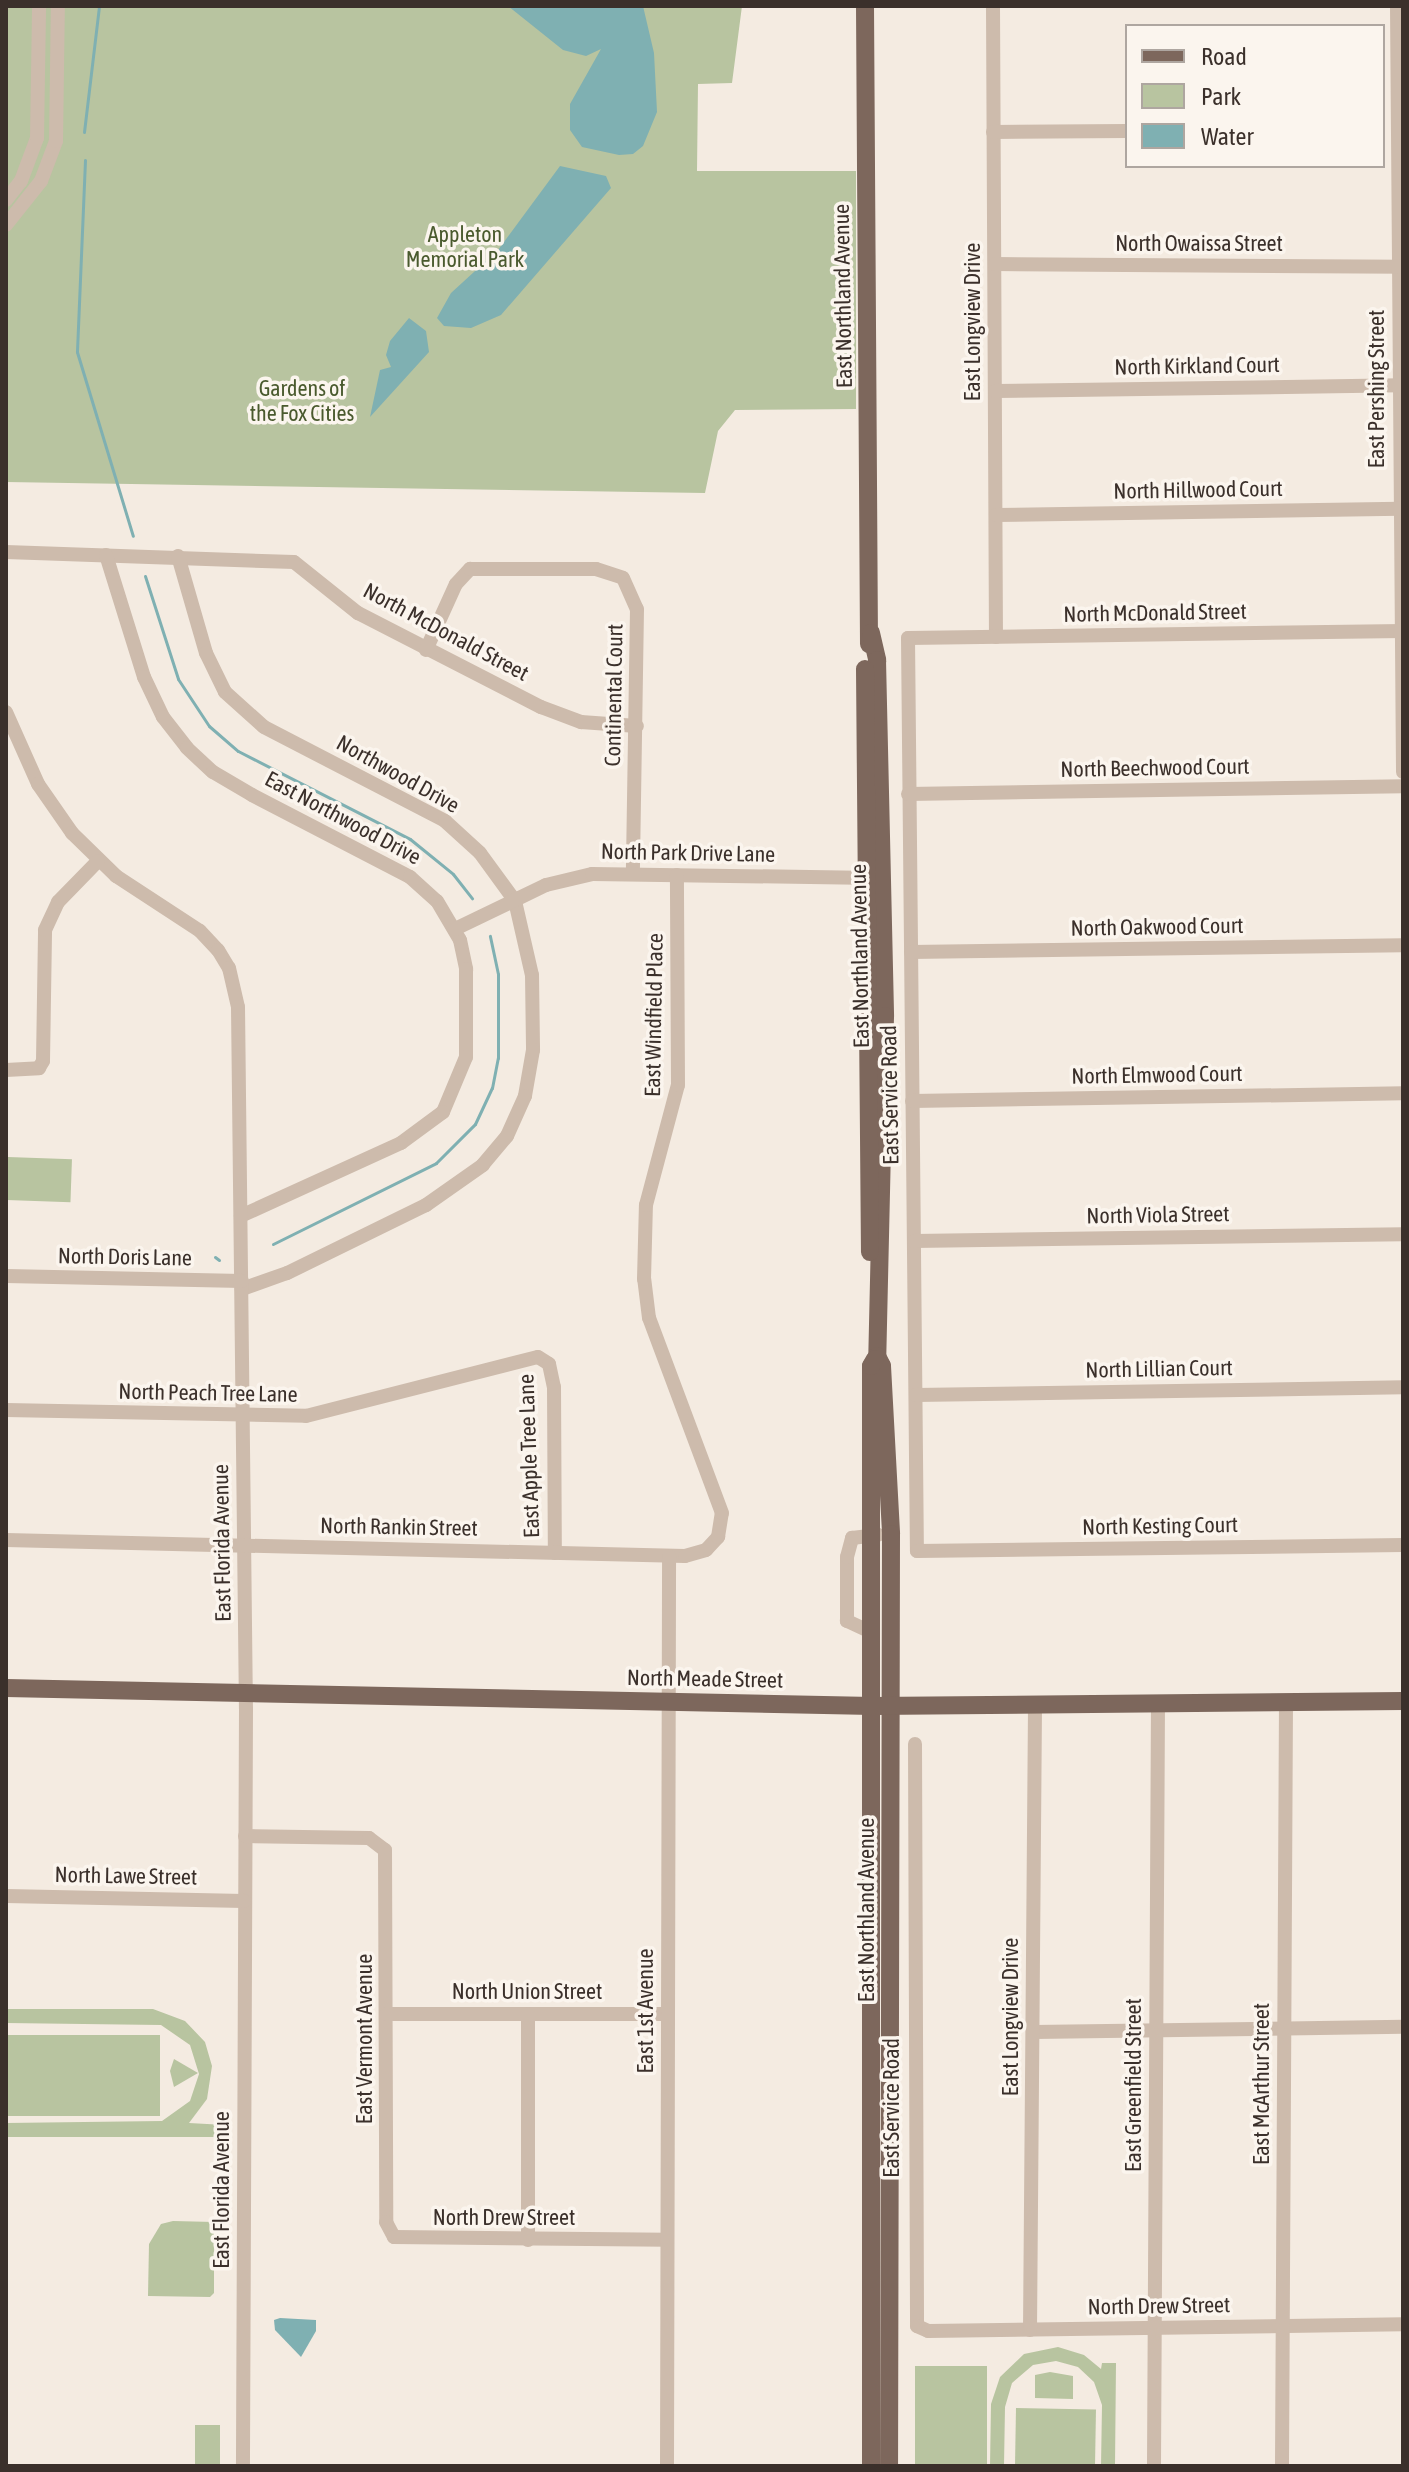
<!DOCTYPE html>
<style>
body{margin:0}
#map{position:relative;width:1409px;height:2472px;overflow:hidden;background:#f4ebe1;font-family:"Asap Condensed",sans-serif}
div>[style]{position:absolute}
.green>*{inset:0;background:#b8c4a0;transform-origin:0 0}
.water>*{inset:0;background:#7fb0b2}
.stream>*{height:3px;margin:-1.5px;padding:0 1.5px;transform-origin:1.5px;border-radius:1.5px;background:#7fb0b2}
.minor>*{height:14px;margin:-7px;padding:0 7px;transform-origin:7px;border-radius:7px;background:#cdbbac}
.major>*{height:18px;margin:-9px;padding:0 9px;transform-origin:9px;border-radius:9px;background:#7d675c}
span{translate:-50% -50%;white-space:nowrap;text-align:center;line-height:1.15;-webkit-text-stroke:7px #fbf5ee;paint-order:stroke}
.park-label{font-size:22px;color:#4a5a2e}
.street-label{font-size:22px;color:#3b302b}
.frame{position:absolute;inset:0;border:8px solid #3b302b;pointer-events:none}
.legend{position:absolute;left:1125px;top:24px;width:260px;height:144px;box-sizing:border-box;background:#fbf5ee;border:2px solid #aea6a0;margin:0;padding:10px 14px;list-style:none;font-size:24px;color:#3b302b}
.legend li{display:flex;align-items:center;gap:16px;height:40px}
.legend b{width:40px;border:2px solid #aea6a0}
</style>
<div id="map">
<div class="green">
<div style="clip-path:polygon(6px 6px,742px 6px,732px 83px,698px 84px,697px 171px,856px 171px,856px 409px,735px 410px,718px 431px,705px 493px,6px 482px)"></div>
<div style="left:8px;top:1157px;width:64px;height:43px;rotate:2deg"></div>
<div style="clip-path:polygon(6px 2009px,153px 2009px,185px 2021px,205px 2042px,212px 2066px,207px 2099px,189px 2123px,225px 2125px,225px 2137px,6px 2137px,6px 2123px,162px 2121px,190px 2101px,199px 2074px,190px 2045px,161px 2025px,6px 2023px)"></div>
<div style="left:6px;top:2035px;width:154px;height:81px"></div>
<div style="clip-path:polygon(174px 2059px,198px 2073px,174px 2087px,170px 2071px)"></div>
<div style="clip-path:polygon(173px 2221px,214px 2222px,214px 2293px,210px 2297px,148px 2296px,149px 2244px,161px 2224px)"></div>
<div style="clip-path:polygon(1058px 2347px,1084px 2355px,1101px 2369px,1102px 2363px,1116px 2363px,1115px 2466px,1101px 2466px,1102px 2405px,1094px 2382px,1078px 2367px,1056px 2361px,1033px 2365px,1012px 2383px,1005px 2407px,1004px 2466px,990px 2466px,991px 2404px,1000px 2377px,1024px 2354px)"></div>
<div style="left:915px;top:2366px;width:72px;height:100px"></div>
<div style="clip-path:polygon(1050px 2372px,1073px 2376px,1073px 2399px,1035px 2398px,1035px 2375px)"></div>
<div style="left:1016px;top:2408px;width:80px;height:58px;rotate:1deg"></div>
<div style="left:195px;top:2425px;width:25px;height:41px"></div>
</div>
<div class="water">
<div style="clip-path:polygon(508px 6px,643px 6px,654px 53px,657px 112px,643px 146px,633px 154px,619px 155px,582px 147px,570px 130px,570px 104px,601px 49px,586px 56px,563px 50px)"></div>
<div style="clip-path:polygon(560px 166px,606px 176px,611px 188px,501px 315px,471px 328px,444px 326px,437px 318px,451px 293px,498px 250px)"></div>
<div style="clip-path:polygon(409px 318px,426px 331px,429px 352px,370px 417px,380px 370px,391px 367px,386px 355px,390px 341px)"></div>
<div style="clip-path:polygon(280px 2318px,316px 2320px,316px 2331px,301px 2357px,275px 2330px,274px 2320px)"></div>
</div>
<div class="stream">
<div style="left:84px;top:132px;width:127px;rotate:-83.2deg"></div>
<div style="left:85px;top:160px;width:192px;rotate:92.4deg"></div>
<div style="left:77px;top:352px;width:192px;rotate:73.1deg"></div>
<div style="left:145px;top:576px;width:108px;rotate:72.2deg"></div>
<div style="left:178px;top:679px;width:56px;rotate:56.6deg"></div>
<div style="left:209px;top:726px;width:38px;rotate:41deg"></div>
<div style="left:238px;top:751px;width:193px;rotate:27.1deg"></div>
<div style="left:410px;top:839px;width:55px;rotate:39.1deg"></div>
<div style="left:453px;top:874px;width:31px;rotate:52deg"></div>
<div style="left:273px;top:1244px;width:182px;rotate:-26.4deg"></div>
<div style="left:436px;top:1163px;width:55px;rotate:-45deg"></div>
<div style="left:475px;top:1124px;width:40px;rotate:-65deg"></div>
<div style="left:492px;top:1088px;width:31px;rotate:-79deg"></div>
<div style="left:498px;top:1058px;width:84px;rotate:-90deg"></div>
<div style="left:498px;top:974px;width:39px;rotate:-102deg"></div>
<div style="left:215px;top:1257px;width:5px;rotate:37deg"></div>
</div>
<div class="minor">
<div style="left:993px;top:6px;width:631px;rotate:89.73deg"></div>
<div style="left:1397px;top:6px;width:766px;rotate:89.55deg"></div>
<div style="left:993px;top:132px;width:134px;rotate:-0.4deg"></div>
<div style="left:6px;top:200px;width:24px;rotate:-52deg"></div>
<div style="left:21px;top:181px;width:46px;rotate:-69.6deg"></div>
<div style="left:37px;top:138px;width:132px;rotate:-89.1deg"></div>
<div style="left:6px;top:225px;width:56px;rotate:-51.5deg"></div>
<div style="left:41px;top:181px;width:43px;rotate:-69.4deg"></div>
<div style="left:56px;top:141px;width:135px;rotate:-89.2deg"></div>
<div style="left:995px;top:264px;width:408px;rotate:0.4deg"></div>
<div style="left:995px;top:391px;width:405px;rotate:-0.8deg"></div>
<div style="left:996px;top:515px;width:404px;rotate:-0.9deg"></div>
<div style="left:6px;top:552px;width:288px;rotate:2deg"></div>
<div style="left:294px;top:562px;width:82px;rotate:38.6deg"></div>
<div style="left:358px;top:613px;width:206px;rotate:27.2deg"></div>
<div style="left:541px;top:707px;width:43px;rotate:20.6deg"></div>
<div style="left:581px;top:722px;width:56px;rotate:4.1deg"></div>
<div style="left:106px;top:555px;width:128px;rotate:72.7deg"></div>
<div style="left:144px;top:677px;width:44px;rotate:64.6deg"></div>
<div style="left:163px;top:717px;width:39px;rotate:52deg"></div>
<div style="left:187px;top:748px;width:35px;rotate:43deg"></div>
<div style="left:213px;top:772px;width:45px;rotate:30.5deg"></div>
<div style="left:252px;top:795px;width:178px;rotate:27.4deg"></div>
<div style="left:410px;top:877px;width:36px;rotate:42deg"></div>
<div style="left:437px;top:901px;width:45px;rotate:59.5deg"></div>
<div style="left:460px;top:940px;width:30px;rotate:78deg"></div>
<div style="left:466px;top:969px;width:88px;rotate:90deg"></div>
<div style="left:466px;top:1057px;width:60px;rotate:112.7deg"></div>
<div style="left:443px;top:1112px;width:52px;rotate:143.6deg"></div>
<div style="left:401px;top:1143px;width:176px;rotate:155.5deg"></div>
<div style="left:178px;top:556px;width:101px;rotate:73.9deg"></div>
<div style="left:206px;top:653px;width:43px;rotate:64deg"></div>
<div style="left:225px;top:692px;width:52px;rotate:41.9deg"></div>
<div style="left:264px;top:727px;width:204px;rotate:27.4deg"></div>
<div style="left:445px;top:821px;width:47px;rotate:42.4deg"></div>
<div style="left:480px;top:853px;width:59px;rotate:53.9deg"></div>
<div style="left:515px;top:901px;width:76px;rotate:77.1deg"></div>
<div style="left:532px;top:975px;width:75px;rotate:89.2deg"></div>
<div style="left:533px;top:1050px;width:47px;rotate:99.9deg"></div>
<div style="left:525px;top:1096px;width:44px;rotate:114.2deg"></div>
<div style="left:507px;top:1136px;width:38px;rotate:130deg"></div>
<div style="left:483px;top:1165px;width:70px;rotate:144.9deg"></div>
<div style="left:426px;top:1205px;width:155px;rotate:153.9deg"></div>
<div style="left:287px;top:1273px;width:48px;rotate:160.4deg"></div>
<div style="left:1403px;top:631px;width:495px;rotate:179.2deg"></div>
<div style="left:908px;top:638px;width:913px;rotate:89.44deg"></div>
<div style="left:917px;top:1551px;width:486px;rotate:-0.7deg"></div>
<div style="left:426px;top:650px;width:72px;rotate:-65.6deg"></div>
<div style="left:456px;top:584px;width:21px;rotate:-47deg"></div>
<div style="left:470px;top:569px;width:126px"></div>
<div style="left:596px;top:569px;width:28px;rotate:18deg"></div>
<div style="left:623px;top:578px;width:34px;rotate:66deg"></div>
<div style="left:637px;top:609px;width:265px;rotate:90.9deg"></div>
<div style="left:6px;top:712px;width:79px;rotate:66deg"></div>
<div style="left:38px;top:784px;width:60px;rotate:55.2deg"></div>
<div style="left:72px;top:833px;width:62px;rotate:44.3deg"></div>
<div style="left:116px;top:876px;width:100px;rotate:33.2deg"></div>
<div style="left:200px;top:931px;width:26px;rotate:47deg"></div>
<div style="left:218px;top:950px;width:21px;rotate:59deg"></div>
<div style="left:229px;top:968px;width:40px;rotate:77deg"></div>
<div style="left:238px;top:1007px;width:702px;rotate:89.35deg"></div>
<div style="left:246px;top:1709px;width:757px;rotate:90.23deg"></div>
<div style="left:908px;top:794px;width:495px;rotate:-0.9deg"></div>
<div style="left:455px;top:929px;width:101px;rotate:-25.8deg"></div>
<div style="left:546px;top:885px;width:47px;rotate:-13.4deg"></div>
<div style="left:592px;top:874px;width:282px;rotate:0.8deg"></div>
<div style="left:911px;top:952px;width:492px;rotate:-0.8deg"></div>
<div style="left:6px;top:1070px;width:33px;rotate:-3deg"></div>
<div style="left:39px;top:1068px;width:8px;rotate:-60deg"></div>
<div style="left:43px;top:1061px;width:131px;rotate:-89.1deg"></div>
<div style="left:45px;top:930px;width:31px;rotate:-65deg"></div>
<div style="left:58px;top:902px;width:57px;rotate:-45.7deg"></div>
<div style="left:912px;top:1101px;width:491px;rotate:-0.9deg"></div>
<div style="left:914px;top:1241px;width:489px;rotate:-0.8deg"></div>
<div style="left:6px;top:1276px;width:236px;rotate:1.2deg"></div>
<div style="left:916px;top:1395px;width:487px;rotate:-0.9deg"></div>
<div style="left:6px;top:1410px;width:300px;rotate:1.1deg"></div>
<div style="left:306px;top:1416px;width:239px;rotate:-14.3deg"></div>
<div style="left:538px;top:1357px;width:13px;rotate:32deg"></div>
<div style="left:549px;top:1364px;width:24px;rotate:78deg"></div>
<div style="left:554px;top:1387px;width:166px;rotate:89.7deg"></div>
<div style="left:6px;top:1540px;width:679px;rotate:1.35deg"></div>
<div style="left:685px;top:1556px;width:22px;rotate:-16deg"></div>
<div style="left:706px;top:1550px;width:18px;rotate:-47deg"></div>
<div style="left:718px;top:1537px;width:24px;rotate:-81deg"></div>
<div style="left:722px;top:1513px;width:208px;rotate:-110.5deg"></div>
<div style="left:649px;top:1318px;width:39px;rotate:-97deg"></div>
<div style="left:644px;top:1279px;width:74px;rotate:-88.5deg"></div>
<div style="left:646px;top:1205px;width:124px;rotate:-75.1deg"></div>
<div style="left:678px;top:1085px;width:210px;rotate:-90.3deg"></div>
<div style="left:873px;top:1633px;width:29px;rotate:-155deg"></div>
<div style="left:847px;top:1621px;width:64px;rotate:-90deg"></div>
<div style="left:847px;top:1557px;width:20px;rotate:-75deg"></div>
<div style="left:852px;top:1538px;width:26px;rotate:-7deg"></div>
<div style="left:915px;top:1744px;width:582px;rotate:89.8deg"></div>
<div style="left:917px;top:2326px;width:12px;rotate:24deg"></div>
<div style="left:928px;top:2331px;width:475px;rotate:-0.8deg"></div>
<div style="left:245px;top:1836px;width:124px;rotate:0.9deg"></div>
<div style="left:369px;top:1838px;width:20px;rotate:37deg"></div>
<div style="left:385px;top:1850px;width:372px;rotate:89.8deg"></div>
<div style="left:386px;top:2222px;width:17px;rotate:62deg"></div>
<div style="left:394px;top:2237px;width:273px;rotate:0.6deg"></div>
<div style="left:6px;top:1896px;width:238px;rotate:1.2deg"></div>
<div style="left:386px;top:2014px;width:282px"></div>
<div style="left:1034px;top:2032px;width:369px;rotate:-0.8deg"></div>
<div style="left:528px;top:2240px;width:226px;rotate:-90deg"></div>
<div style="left:1030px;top:2330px;width:625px;rotate:-89.54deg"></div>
<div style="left:667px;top:2466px;width:910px;rotate:-89.87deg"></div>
<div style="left:1154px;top:2466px;width:763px;rotate:-89.7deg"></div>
<div style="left:1282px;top:2466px;width:764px;rotate:-89.7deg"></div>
</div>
<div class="major">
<div style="left:865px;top:6px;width:638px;rotate:89.64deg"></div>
<div style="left:871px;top:633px;width:28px;rotate:77deg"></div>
<div style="left:877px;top:660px;width:356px;rotate:88.7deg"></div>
<div style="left:885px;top:1016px;width:340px;rotate:91.3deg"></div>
<div style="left:877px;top:1356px;width:11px;rotate:63deg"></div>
<div style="left:882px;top:1366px;width:168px;rotate:86.9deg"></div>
<div style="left:891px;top:1534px;width:932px;rotate:90.12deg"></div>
<div style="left:865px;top:669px;width:583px;rotate:89.51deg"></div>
<div style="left:6px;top:1688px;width:867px;rotate:1.19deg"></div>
<div style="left:873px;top:1706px;width:530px;rotate:-0.54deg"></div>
<div style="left:871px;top:2466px;width:1100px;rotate:-90deg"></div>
<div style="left:871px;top:1366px;width:8px;rotate:-60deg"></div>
</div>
<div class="park-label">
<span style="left:465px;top:247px">Appleton<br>Memorial Park</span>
<span style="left:302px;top:401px">Gardens of<br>the Fox Cities</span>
</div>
<div class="street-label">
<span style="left:1199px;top:244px">North Owaissa Street</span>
<span style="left:843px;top:296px;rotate:-91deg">East Northland Avenue</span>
<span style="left:973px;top:322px;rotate:-90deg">East Longview Drive</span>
<span style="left:1197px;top:366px;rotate:-1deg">North Kirkland Court</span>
<span style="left:1377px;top:389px;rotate:-90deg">East Pershing Street</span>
<span style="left:1198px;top:490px;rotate:-1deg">North Hillwood Court</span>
<span style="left:1155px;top:613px;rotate:-1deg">North McDonald Street</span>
<span style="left:446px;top:632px;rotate:28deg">North McDonald Street</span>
<span style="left:614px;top:695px;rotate:-89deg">Continental Court</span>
<span style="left:1155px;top:768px;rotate:-1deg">North Beechwood Court</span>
<span style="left:398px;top:774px;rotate:29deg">Northwood Drive</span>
<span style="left:343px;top:818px;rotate:28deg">East Northwood Drive</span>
<span style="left:688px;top:853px;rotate:1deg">North Park Drive Lane</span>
<span style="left:1157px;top:927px;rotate:-1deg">North Oakwood Court</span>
<span style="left:860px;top:956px;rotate:-91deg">East Northland Avenue</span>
<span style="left:654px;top:1015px;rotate:-89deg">East Windfield Place</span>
<span style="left:1157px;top:1075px;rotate:-1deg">North Elmwood Court</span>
<span style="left:890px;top:1095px;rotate:-91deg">East Service Road</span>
<span style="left:1158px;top:1215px;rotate:-1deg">North Viola Street</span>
<span style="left:125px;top:1257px;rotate:1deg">North Doris Lane</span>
<span style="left:1159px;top:1369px;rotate:-1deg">North Lillian Court</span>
<span style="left:208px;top:1393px;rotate:1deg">North Peach Tree Lane</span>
<span style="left:529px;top:1456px;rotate:-92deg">East Apple Tree Lane</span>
<span style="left:1160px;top:1526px;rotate:-1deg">North Kesting Court</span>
<span style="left:399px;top:1527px;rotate:1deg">North Rankin Street</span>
<span style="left:222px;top:1543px;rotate:-91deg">East Florida Avenue</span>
<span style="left:705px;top:1679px;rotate:1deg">North Meade Street</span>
<span style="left:126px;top:1876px;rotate:1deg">North Lawe Street</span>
<span style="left:867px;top:1910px;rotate:-90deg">East Northland Avenue</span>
<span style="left:527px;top:1992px">North Union Street</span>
<span style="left:646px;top:2011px;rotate:-90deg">East 1st Avenue</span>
<span style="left:1011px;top:2017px;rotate:-90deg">East Longview Drive</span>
<span style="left:365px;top:2039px;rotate:-90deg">East Vermont Avenue</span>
<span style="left:1262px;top:2084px;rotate:-90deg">East McArthur Street</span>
<span style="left:1134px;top:2085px;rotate:-90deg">East Greenfield Street</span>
<span style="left:892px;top:2108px;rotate:-90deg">East Service Road</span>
<span style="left:222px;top:2190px;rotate:-90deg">East Florida Avenue</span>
<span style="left:504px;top:2218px">North Drew Street</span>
<span style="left:1159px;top:2306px;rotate:-1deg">North Drew Street</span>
</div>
<div class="frame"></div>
<ul class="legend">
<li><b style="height:10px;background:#7d675c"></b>Road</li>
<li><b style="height:22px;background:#b8c4a0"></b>Park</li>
<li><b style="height:22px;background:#7fb0b2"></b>Water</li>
</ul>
</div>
